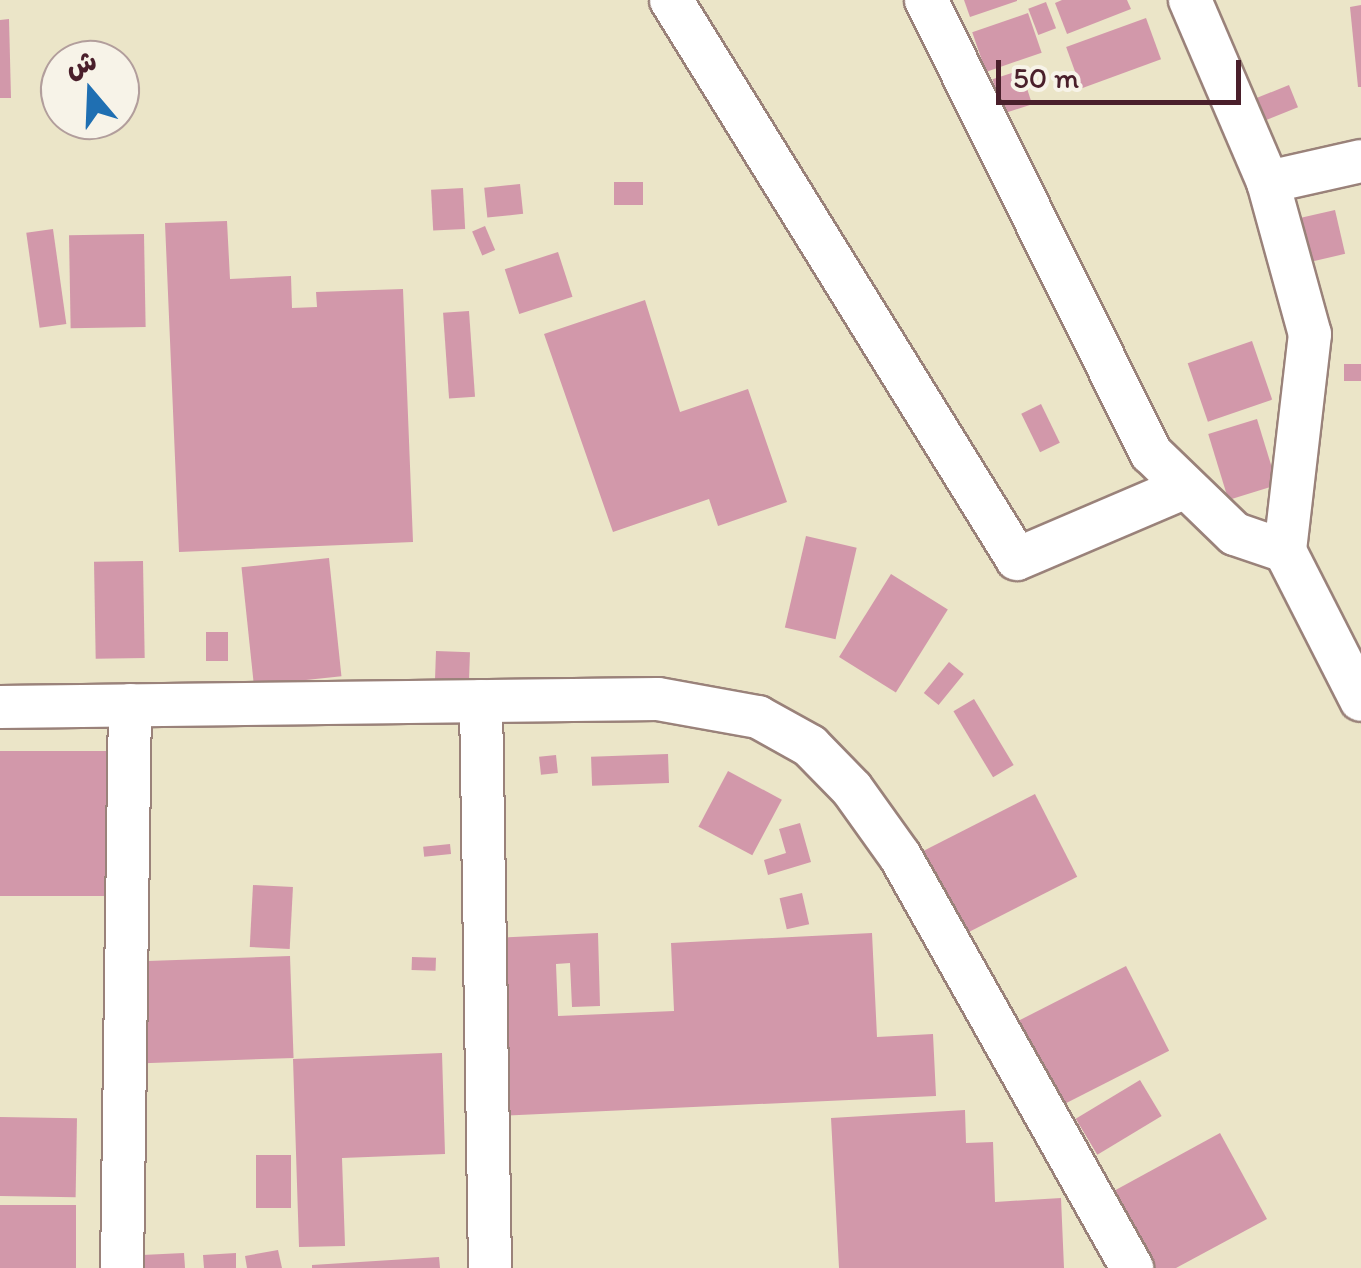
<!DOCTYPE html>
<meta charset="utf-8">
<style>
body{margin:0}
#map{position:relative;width:1361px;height:1268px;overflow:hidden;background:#ebe5c8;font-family:Itim,"Playpen Sans Arabic",sans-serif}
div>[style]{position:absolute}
.building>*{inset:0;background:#d298aa;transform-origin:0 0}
.roads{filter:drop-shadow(2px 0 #9a827a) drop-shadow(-2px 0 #9a827a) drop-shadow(0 2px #9a827a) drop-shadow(0 -2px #9a827a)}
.minor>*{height:42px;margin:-21px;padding:0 21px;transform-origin:21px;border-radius:21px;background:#fff}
span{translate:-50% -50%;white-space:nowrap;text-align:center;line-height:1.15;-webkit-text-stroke:8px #f7f3e8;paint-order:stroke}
.north{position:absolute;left:40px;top:40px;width:100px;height:100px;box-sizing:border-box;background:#f7f3e8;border:2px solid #b29e9c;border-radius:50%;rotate:341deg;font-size:28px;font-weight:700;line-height:40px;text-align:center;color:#4a1f2b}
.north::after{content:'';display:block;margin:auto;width:35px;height:45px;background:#1f6fb2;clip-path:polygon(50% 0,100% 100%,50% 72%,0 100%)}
.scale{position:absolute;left:996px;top:60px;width:245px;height:45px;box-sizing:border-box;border:5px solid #4a1f2b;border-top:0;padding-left:12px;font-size:30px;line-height:35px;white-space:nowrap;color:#4a1f2b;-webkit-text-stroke:8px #f7f3e8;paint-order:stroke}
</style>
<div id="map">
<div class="building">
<div style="clip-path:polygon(964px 0,1017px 0,1017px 1px,970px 17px)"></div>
<div style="clip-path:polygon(1062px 0,1127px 0,1131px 9px,1067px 34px,1055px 3px)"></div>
<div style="left:1046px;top:2px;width:28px;height:19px;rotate:69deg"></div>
<div style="clip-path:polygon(1361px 5px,1361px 87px,1358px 87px,1350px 7px)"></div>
<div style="left:1028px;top:13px;width:42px;height:59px;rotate:71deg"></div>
<div style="left:1146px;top:18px;width:44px;height:85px;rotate:70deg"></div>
<div style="clip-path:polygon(9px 19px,11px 98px,0 98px,0 20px)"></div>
<div style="left:1021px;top:70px;width:36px;height:30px;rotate:72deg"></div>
<div style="left:1289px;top:85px;width:24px;height:43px;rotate:68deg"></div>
<div style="left:614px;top:182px;width:29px;height:23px"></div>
<div style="left:520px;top:184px;width:30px;height:36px;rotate:84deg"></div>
<div style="left:463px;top:188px;width:41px;height:32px;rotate:87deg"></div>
<div style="left:1335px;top:210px;width:45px;height:45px;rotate:77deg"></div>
<div style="clip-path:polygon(227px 221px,230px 279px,291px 276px,292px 308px,317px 307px,316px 292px,403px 289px,413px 542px,179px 552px,165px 223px)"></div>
<div style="left:485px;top:226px;width:26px;height:14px;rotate:67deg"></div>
<div style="left:53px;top:229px;width:96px;height:27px;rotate:82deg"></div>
<div style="left:144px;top:234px;width:93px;height:75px;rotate:89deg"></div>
<div style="left:558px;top:252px;width:47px;height:56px;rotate:72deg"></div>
<div style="clip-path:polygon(645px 300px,680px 412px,748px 389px,787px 502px,718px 526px,709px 499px,613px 532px,544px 334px)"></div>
<div style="left:469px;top:311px;width:86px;height:26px;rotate:86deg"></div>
<div style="left:1252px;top:341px;width:62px;height:68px;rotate:71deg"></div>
<div style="left:1344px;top:364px;width:17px;height:17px"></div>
<div style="left:1041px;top:404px;width:43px;height:22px;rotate:64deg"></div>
<div style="left:1257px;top:419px;width:69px;height:51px;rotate:73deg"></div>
<div style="left:806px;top:536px;width:52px;height:94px;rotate:13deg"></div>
<div style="left:329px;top:558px;width:119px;height:88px;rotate:84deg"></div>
<div style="left:143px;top:561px;width:97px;height:49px;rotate:89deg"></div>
<div style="left:891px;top:574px;width:67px;height:98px;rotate:32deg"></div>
<div style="left:206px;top:632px;width:22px;height:29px"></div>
<div style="left:436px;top:651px;width:34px;height:47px;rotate:2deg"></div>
<div style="left:949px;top:662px;width:19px;height:40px;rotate:39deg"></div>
<div style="left:974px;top:699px;width:77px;height:24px;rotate:59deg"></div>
<div style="left:0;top:751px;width:106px;height:145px"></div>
<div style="left:668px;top:754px;width:29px;height:77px;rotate:88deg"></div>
<div style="left:556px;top:755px;width:18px;height:17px;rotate:84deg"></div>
<div style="left:728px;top:771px;width:61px;height:63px;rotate:28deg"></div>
<div style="left:1035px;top:794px;width:93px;height:137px;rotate:63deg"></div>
<div style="clip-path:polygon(800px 823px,811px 862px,768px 875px,764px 860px,786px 853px,779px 829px)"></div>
<div style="left:450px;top:844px;width:10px;height:27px;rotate:84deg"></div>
<div style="left:253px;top:885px;width:40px;height:62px;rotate:3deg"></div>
<div style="left:802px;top:893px;width:32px;height:23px;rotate:77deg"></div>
<div style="clip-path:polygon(598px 933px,600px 1006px,572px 1007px,570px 963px,556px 964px,558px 1016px,674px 1011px,671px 943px,872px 933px,877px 1037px,933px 1034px,936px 1096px,499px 1116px,492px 938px)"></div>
<div style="left:290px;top:956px;width:102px;height:157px;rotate:88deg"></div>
<div style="left:412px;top:957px;width:24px;height:13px;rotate:2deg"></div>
<div style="left:1126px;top:966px;width:95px;height:149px;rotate:63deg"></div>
<div style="clip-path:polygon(442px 1053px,445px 1154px,342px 1158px,345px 1246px,299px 1247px,293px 1059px)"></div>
<div style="left:1140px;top:1080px;width:42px;height:75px;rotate:59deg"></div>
<div style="clip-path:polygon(965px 1110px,966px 1143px,993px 1142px,995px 1202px,1061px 1198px,1064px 1268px,839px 1268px,831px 1118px)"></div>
<div style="left:0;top:1117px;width:77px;height:79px;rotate:1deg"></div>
<div style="clip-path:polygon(1220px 1133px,1267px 1219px,1176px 1268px,1124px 1268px,1090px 1204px)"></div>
<div style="left:256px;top:1155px;width:35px;height:53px"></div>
<div style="left:0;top:1205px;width:76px;height:63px"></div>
<div style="clip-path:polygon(278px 1250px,282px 1268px,247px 1268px,245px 1256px)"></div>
<div style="clip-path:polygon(184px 1253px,185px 1268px,143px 1268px,142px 1255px)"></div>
<div style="clip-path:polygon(236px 1253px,236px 1268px,204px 1268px,203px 1255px)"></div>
<div style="clip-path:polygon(439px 1257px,440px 1268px,312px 1268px,312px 1265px)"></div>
</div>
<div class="roads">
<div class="minor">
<div style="left:671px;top:0;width:657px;rotate:58.24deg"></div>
<div style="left:1017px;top:559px;width:178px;rotate:-23.1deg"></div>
<div style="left:926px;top:0;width:506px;rotate:63.59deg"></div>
<div style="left:1151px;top:453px;width:117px;rotate:44deg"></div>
<div style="left:1235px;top:534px;width:53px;rotate:18.8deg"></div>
<div style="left:1190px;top:0;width:198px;rotate:66.8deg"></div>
<div style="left:1268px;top:182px;width:158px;rotate:74.6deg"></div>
<div style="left:1310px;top:334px;width:218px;rotate:96.6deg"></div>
<div style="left:1285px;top:551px;width:167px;rotate:63deg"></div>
<div style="left:1268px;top:182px;width:95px;rotate:-12.7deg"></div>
<div style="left:481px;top:701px;width:567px;rotate:89.09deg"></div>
<div style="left:0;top:707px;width:658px;rotate:-0.7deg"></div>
<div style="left:658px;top:699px;width:102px;rotate:10.2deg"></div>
<div style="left:758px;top:717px;width:60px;rotate:29.1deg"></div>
<div style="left:810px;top:746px;width:60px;rotate:45.7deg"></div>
<div style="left:852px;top:789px;width:82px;rotate:54.4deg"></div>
<div style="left:900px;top:856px;width:473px;rotate:60.6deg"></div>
<div style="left:122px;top:1268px;width:563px;rotate:-89.19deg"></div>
</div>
</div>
<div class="north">ش</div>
<div class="scale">50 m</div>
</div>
